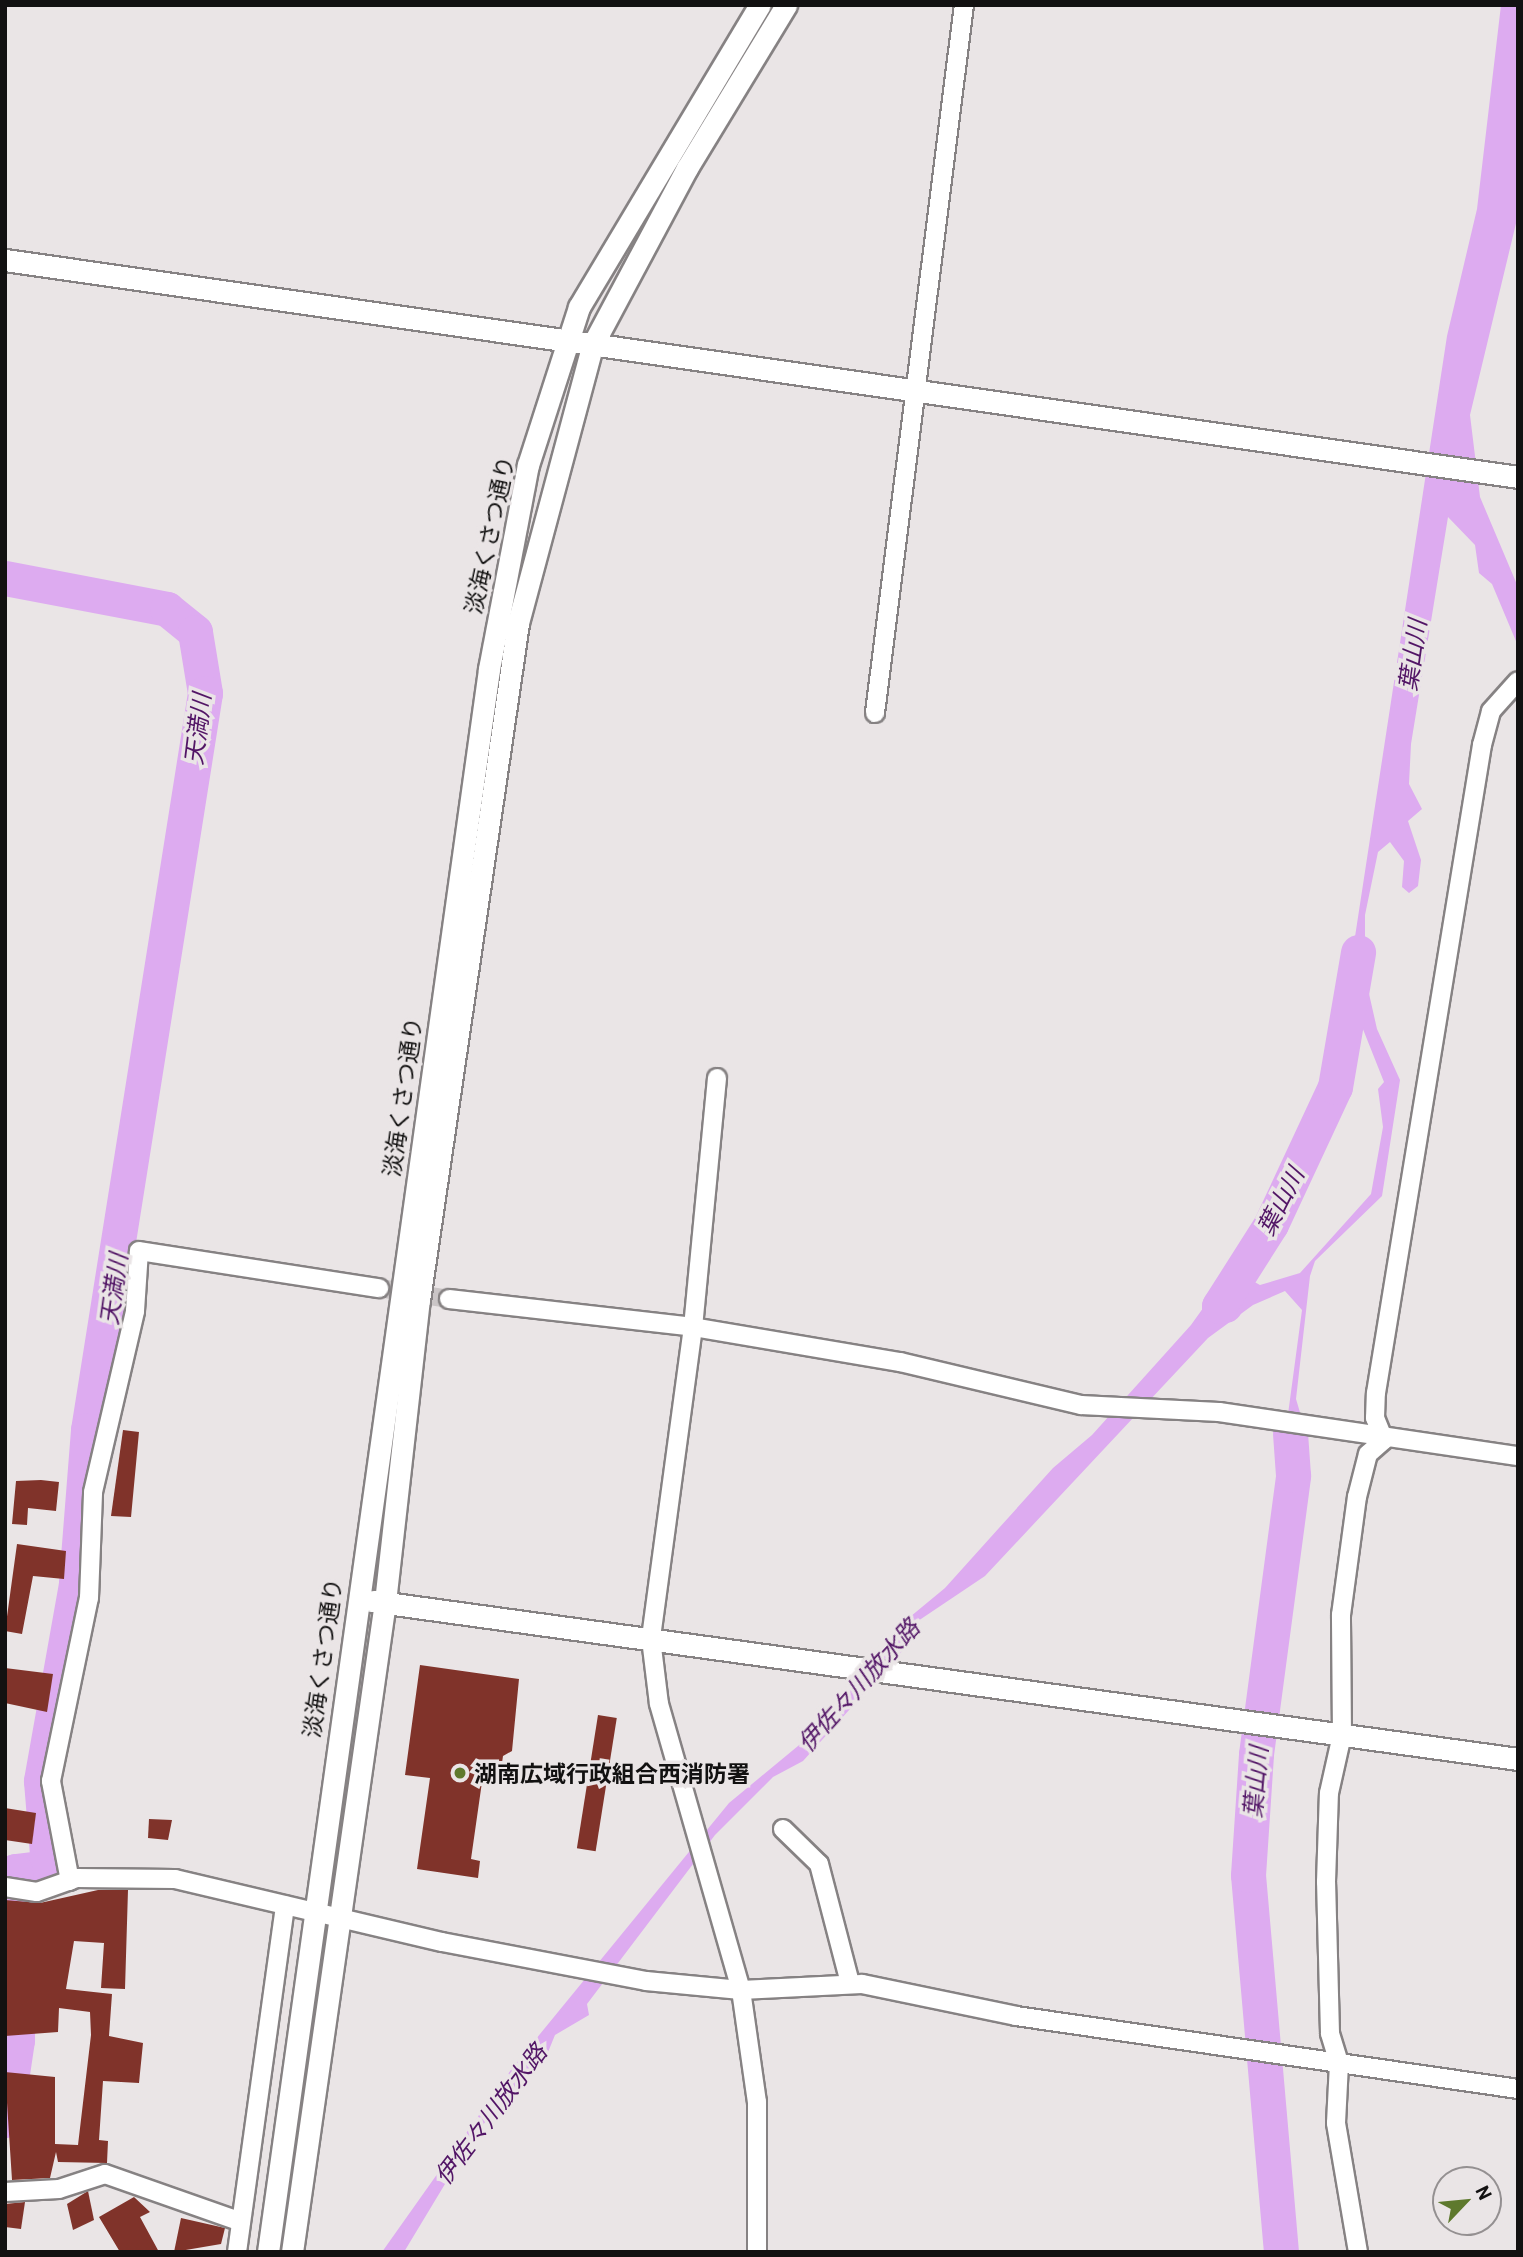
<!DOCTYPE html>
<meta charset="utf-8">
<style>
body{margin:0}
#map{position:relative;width:1523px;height:2257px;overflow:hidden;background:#eae5e6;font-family:Barlow,"Noto Sans JP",sans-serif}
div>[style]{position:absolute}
.water>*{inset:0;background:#ddabf0}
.river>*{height:35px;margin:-17.5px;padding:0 17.5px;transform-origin:17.5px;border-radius:17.5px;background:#ddabf0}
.building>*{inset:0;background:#80332a;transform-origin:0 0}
.minor-tunnel>*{height:18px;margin-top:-9px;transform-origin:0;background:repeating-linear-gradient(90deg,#cac5c6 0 18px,transparent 0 27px)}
.roads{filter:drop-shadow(2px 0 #868283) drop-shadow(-2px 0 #868283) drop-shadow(0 2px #868283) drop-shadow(0 -2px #868283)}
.minor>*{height:18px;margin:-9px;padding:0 9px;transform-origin:9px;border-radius:9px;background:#fff}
.tertiary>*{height:21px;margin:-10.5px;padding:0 10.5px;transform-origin:10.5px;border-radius:10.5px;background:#fff}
.dots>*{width:19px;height:19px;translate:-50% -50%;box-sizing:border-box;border:4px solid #eae5e6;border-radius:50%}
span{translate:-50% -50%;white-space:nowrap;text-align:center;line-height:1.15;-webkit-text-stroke:7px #eae5e6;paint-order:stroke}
.street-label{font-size:23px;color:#121111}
.poi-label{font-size:23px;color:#121111;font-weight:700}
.left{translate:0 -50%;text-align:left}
.water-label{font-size:24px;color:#521566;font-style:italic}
.frame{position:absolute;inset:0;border:7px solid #121111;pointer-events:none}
.north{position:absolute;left:1432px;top:2166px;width:70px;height:70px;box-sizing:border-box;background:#eae5e6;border:2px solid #949091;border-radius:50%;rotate:64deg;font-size:19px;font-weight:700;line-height:28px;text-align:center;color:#121111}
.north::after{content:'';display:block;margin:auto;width:24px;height:32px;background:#5e792d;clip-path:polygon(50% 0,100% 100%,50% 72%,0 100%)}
</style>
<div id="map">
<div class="water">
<div style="clip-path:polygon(1501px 5px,1518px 5px,1518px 215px,1470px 415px,1480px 497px,1518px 587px,1518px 646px,1492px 584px,1479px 573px,1475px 545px,1448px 517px,1411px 744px,1409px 784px,1422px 809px,1408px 821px,1421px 860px,1418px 886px,1409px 893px,1402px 887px,1404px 861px,1390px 842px,1378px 852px,1365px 915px,1365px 976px,1377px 1029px,1400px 1080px,1382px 1196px,1315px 1261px,1310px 1276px,1296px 1399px,1307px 1436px,1297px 1484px,1288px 1474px,1284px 1444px,1302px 1310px,1285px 1291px,1253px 1305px,1208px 1338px,985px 1576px,915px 1623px,915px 1637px,803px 1761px,773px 1777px,715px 1835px,587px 2004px,589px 2015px,555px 2035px,546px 2057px,477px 2131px,404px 2252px,382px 2252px,513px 2067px,729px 1803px,804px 1741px,901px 1635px,899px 1626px,945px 1588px,1053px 1468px,1092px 1435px,1191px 1325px,1231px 1269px,1260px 1285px,1300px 1273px,1371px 1194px,1383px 1127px,1378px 1089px,1384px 1082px,1347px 989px,1447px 336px,1477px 209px)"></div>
</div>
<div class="river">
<div style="left:5px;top:578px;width:165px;rotate:10.8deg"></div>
<div style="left:167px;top:609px;width:36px;rotate:39deg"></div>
<div style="left:195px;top:632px;width:62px;rotate:80.7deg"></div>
<div style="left:205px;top:693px;width:746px;rotate:99.02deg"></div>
<div style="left:88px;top:1430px;width:154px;rotate:94.5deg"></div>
<div style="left:76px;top:1584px;width:200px;rotate:100.1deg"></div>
<div style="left:41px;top:1781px;width:86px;rotate:85.3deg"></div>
<div style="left:48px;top:1867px;width:33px;rotate:173deg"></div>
<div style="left:15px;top:1871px;width:169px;rotate:89.3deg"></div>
<div style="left:17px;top:2040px;width:81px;rotate:98.5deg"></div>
<div style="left:1225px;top:1305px;width:6px;rotate:171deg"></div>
<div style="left:1219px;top:1306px;width:97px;rotate:-57.6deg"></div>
<div style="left:1271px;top:1224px;width:151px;rotate:-65deg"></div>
<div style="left:1335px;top:1087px;width:137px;rotate:-80.3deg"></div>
<div style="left:1281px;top:2252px;width:378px;rotate:-95deg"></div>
<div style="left:1248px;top:1875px;width:121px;rotate:-86.2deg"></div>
<div style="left:1256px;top:1754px;width:281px;rotate:-82.4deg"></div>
<div style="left:1293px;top:1475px;width:42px;rotate:-94.1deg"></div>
</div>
<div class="building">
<div style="clip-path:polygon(123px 1430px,139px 1432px,131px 1517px,111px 1516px)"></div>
<div style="clip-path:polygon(41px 1480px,59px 1482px,56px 1511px,28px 1508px,27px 1525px,12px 1524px,16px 1481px)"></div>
<div style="clip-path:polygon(17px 1544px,66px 1551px,64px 1579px,33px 1576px,22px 1634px,5px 1631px)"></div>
<div style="clip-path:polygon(420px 1665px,519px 1679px,512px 1751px,503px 1756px,499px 1784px,482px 1782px,471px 1859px,480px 1861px,478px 1878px,417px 1869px,430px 1778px,405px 1775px)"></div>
<div style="clip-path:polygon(5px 1668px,53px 1674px,47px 1712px,5px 1703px)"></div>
<div style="left:598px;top:1715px;width:19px;height:135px;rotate:9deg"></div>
<div style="clip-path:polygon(5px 1808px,36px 1813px,32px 1844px,5px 1840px)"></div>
<div style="clip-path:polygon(149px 1819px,172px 1820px,168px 1840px,148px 1838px)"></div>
<div style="clip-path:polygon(98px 1890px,128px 1890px,125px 1989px,101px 1988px,104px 1943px,74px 1941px,66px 1989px,112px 1994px,109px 2036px,143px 2043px,139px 2083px,103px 2081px,99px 2140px,108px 2141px,107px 2163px,58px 2162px,56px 2152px,50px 2178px,12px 2180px,5px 2072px,55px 2077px,55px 2144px,78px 2145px,91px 2035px,90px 2012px,59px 2008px,58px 2032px,5px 2036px,5px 1900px,40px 1903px)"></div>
<div style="clip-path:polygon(88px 2191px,94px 2220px,73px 2230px,67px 2204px)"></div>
<div style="clip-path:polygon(134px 2197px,150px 2212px,140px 2217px,159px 2252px,120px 2252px,99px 2217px)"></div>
<div style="clip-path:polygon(25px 2202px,21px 2229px,5px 2227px,5px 2204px)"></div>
<div style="clip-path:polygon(181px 2218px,225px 2228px,221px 2244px,174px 2252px)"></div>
</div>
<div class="minor-tunnel">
<div style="left:379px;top:1288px;width:71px;rotate:8.9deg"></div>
</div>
<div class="roads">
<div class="minor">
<div style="left:875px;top:713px;width:714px;rotate:-82.84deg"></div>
<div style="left:717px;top:1078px;width:250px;rotate:95.5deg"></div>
<div style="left:693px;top:1327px;width:315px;rotate:97.7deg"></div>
<div style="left:651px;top:1639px;width:65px;rotate:83deg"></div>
<div style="left:659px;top:1704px;width:298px;rotate:74deg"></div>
<div style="left:741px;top:1990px;width:113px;rotate:81.9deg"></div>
<div style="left:757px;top:2102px;width:150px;rotate:90deg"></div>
<div style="left:449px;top:1299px;width:246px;rotate:6.5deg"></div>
<div style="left:693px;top:1327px;width:210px;rotate:9.6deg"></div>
<div style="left:900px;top:1362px;width:186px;rotate:13.4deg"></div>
<div style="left:1081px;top:1405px;width:138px;rotate:2.9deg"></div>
<div style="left:1219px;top:1412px;width:302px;rotate:8.4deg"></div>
<div style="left:1384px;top:1440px;width:24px;rotate:-112deg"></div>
<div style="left:1375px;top:1418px;width:25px;rotate:-88deg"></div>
<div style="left:1376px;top:1393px;width:657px;rotate:-80.71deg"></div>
<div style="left:1482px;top:745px;width:35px;rotate:-75deg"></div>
<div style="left:1491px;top:711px;width:40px;rotate:-48deg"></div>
<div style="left:783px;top:1829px;width:50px;rotate:44.2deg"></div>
<div style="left:819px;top:1864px;width:123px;rotate:75.4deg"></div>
<div style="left:70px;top:1881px;width:102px;rotate:-100.8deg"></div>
<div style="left:51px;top:1781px;width:187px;rotate:-78.3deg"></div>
<div style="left:89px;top:1598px;width:106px;rotate:-87.8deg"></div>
<div style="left:93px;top:1492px;width:186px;rotate:-76.9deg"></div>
<div style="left:135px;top:1311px;width:60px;rotate:-86.2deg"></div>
<div style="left:139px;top:1251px;width:243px;rotate:8.8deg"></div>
<div style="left:5px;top:1887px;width:32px;rotate:9deg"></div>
<div style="left:37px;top:1892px;width:42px;rotate:-19.3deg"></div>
<div style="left:77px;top:1878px;width:98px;rotate:0.6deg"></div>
<div style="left:175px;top:1879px;width:274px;rotate:13.3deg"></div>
<div style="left:442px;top:1942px;width:208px;rotate:10.8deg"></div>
<div style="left:646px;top:1981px;width:95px;rotate:5.4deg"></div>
<div style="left:741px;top:1990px;width:121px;rotate:-2.8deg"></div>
<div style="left:862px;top:1984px;width:157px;rotate:11.7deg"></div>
<div style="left:1016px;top:2016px;width:507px;rotate:8.27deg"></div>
<div style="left:5px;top:2192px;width:54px;rotate:-3.2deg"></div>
<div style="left:59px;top:2189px;width:48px;rotate:-18.1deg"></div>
<div style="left:105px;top:2174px;width:144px;rotate:19.4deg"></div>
<div style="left:237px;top:2252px;width:350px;rotate:-82.1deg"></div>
<div style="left:1358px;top:2252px;width:131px;rotate:-99.7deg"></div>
<div style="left:1336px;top:2123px;width:60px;rotate:-87.1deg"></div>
<div style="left:1339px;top:2063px;width:31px;rotate:-107deg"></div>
<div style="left:1330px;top:2033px;width:151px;rotate:-91.5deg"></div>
<div style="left:1326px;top:1882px;width:89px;rotate:-88.1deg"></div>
<div style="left:1329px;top:1793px;width:59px;rotate:-77.4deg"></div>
<div style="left:1342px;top:1735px;width:120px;rotate:-90.5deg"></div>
<div style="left:1341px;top:1615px;width:119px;rotate:-82.3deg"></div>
<div style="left:1357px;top:1497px;width:44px;rotate:-75.7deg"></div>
<div style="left:1368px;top:1454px;width:21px;rotate:-41deg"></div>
</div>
<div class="tertiary">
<div style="left:5px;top:260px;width:1528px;rotate:8.16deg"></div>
<div style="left:372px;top:1601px;width:1157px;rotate:7.85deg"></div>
<div style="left:268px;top:2252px;width:1598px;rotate:-82.05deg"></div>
<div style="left:489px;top:669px;width:208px;rotate:-79.2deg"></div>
<div style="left:528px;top:465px;width:166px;rotate:-72.1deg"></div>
<div style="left:579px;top:307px;width:352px;rotate:-59.1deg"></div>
<div style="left:292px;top:2252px;width:657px;rotate:-81.86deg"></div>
<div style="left:385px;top:1602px;width:304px;rotate:-83.6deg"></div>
<div style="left:419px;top:1300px;width:684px;rotate:-81.68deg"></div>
<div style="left:518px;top:623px;width:287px;rotate:-75deg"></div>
<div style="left:592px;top:346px;width:202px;rotate:-61.9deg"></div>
<div style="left:687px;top:168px;width:191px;rotate:-58.7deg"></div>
</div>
</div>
<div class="dots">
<div style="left:460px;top:1773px;background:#5e792d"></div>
</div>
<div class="street-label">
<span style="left:489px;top:535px;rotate:-78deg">淡海くさつ通り</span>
<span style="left:402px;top:1097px;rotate:-82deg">淡海くさつ通り</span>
<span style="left:322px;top:1658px;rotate:-82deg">淡海くさつ通り</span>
</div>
<div class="poi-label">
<span class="left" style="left:474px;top:1773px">湖南広域行政組合西消防署</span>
</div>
<div class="water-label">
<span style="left:1412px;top:655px;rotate:-82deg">葉山川</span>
<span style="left:197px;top:729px;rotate:-83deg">天満川</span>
<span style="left:1280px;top:1201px;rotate:-63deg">葉山川</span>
<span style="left:113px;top:1289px;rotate:-82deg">天満川</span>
<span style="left:858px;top:1685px;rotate:-48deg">伊佐々川放水路</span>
<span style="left:1255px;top:1782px;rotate:-85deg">葉山川</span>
<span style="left:490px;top:2114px;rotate:-53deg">伊佐々川放水路</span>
</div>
<div class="frame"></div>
<div class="north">N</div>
</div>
